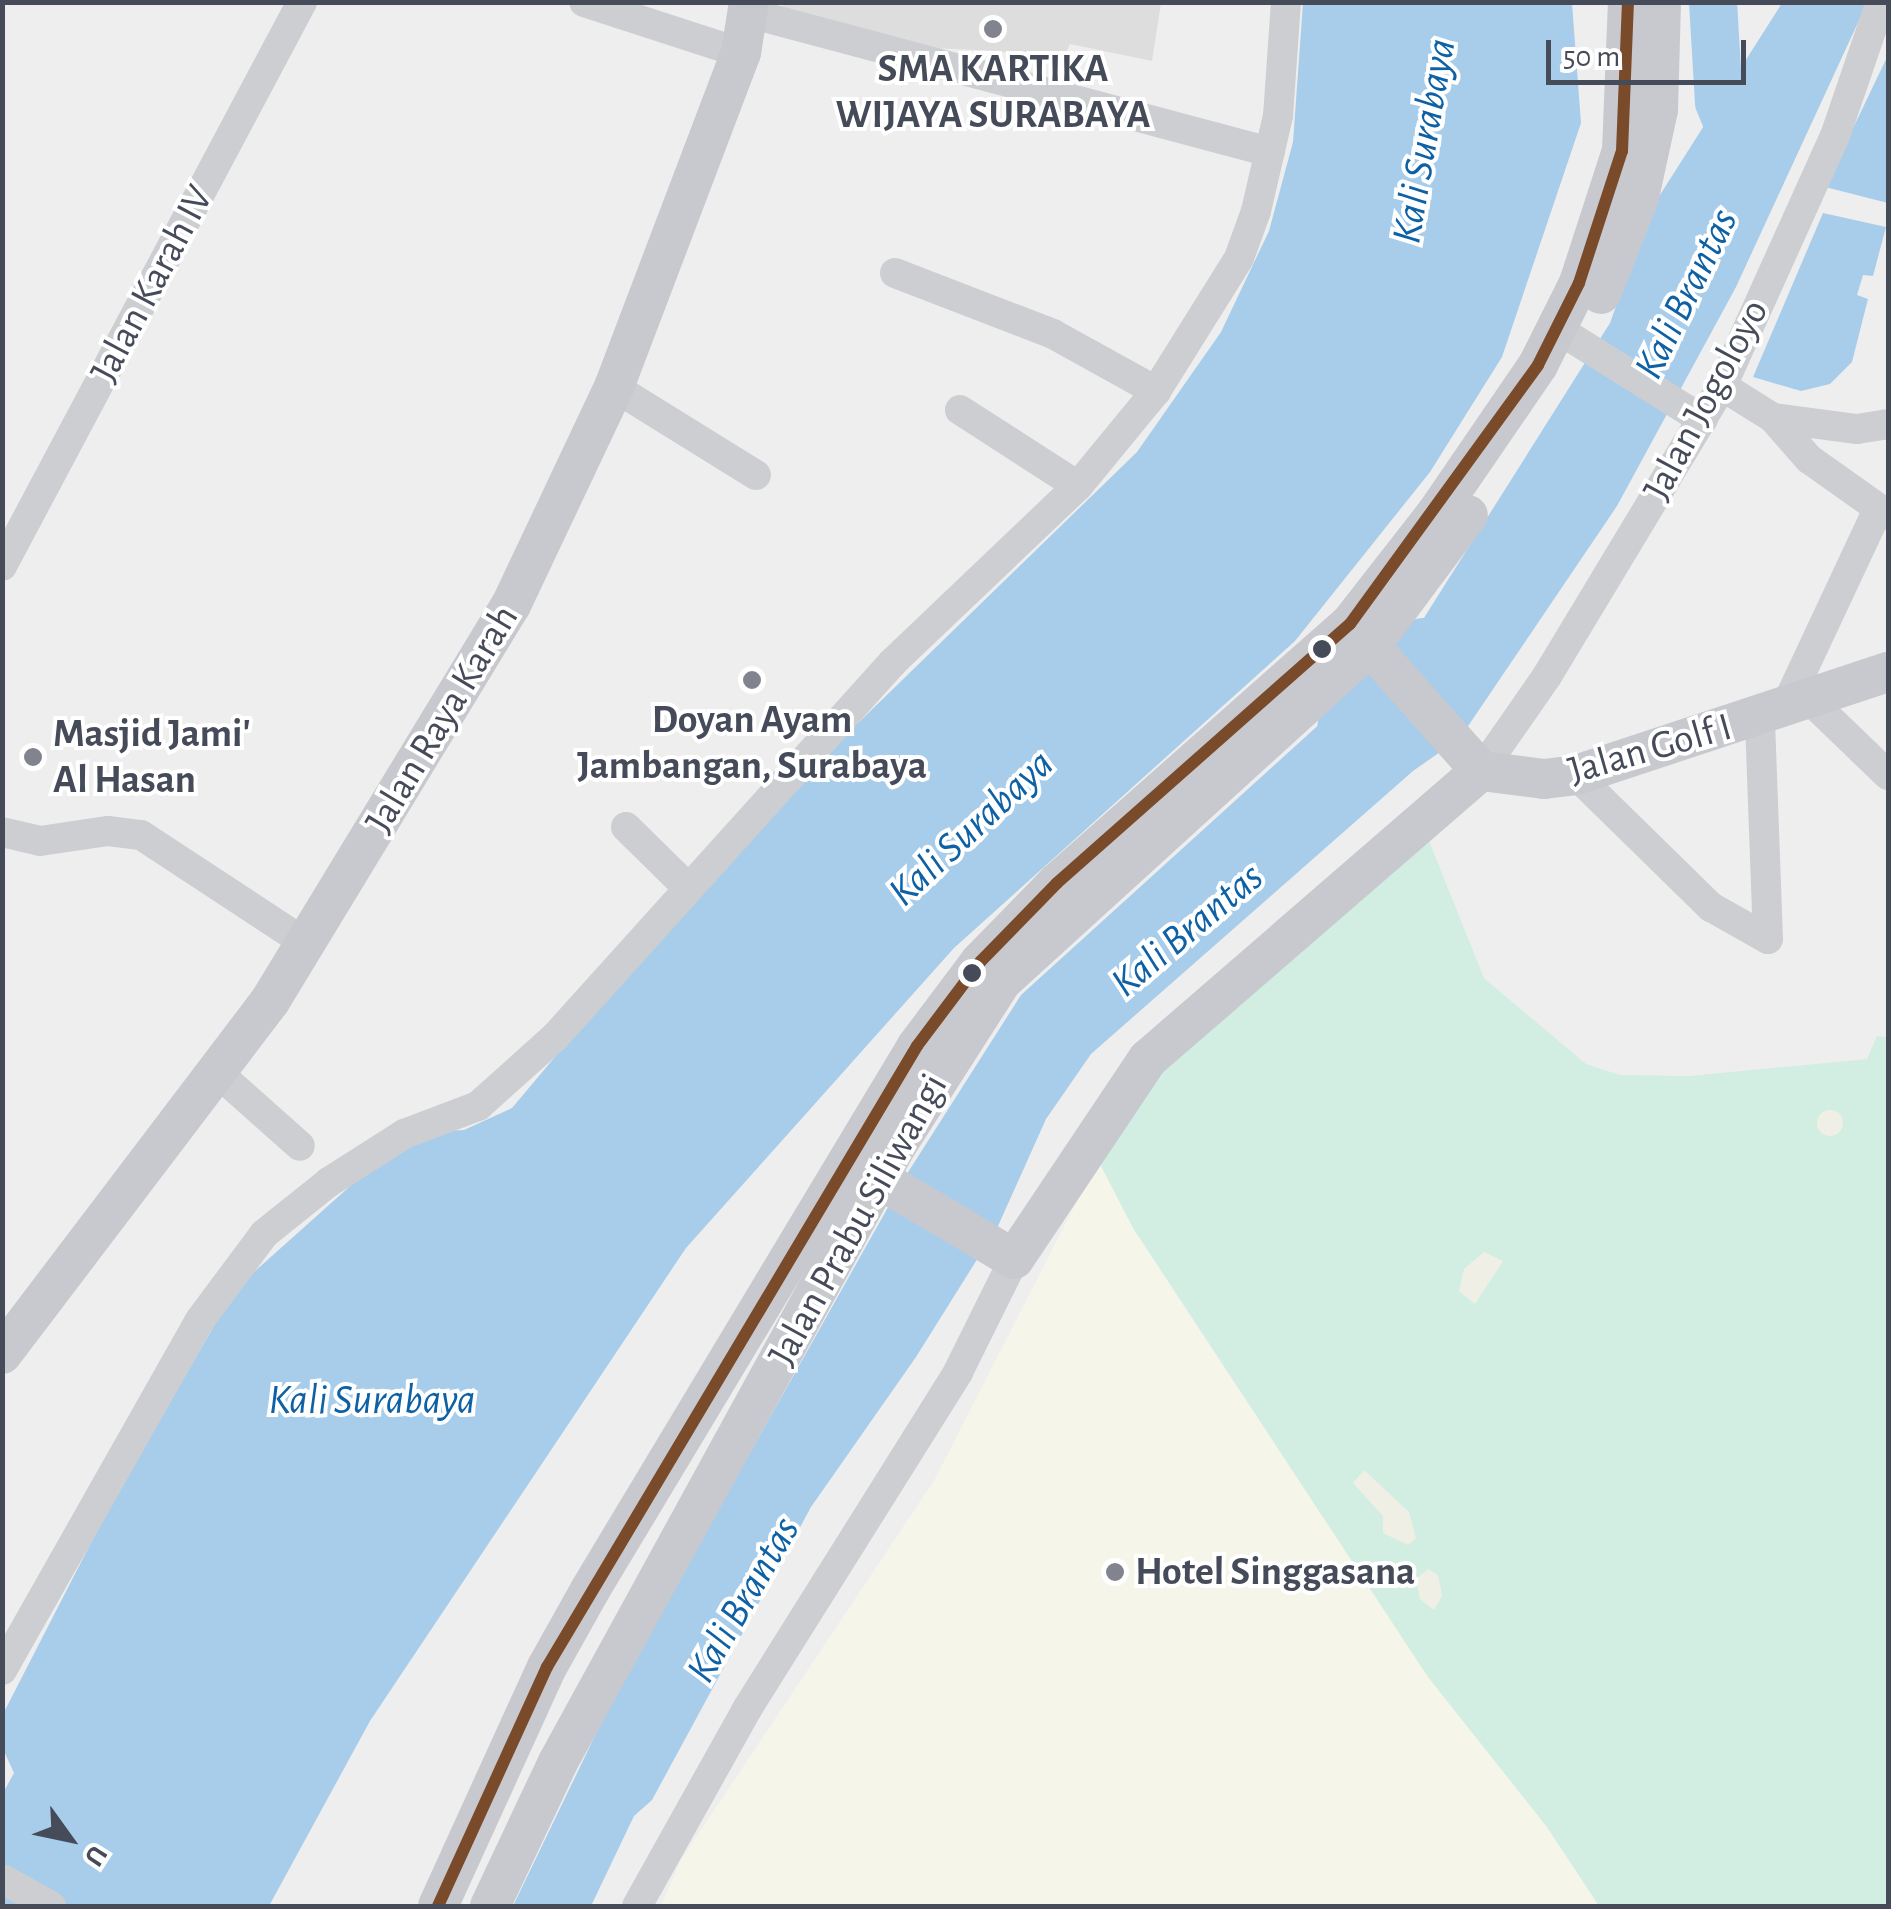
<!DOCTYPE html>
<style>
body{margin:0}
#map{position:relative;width:1891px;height:1909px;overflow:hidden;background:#efeeee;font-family:"Alegreya Sans",sans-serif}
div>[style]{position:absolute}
.commercial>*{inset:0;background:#f6f5e9}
.education>*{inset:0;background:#ddddde}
.green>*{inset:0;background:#d2eee3}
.sand>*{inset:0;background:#f0efe5}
.round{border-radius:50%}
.water>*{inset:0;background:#a7cdeb}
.river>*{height:48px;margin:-24px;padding:0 24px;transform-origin:24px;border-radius:24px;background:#a7cdeb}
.minor>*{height:30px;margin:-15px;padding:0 15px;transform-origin:15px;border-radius:15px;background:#ccced1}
.major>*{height:40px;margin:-20px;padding:0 20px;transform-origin:20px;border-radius:20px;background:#c7c9ce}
.bus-1>*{height:12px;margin:-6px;padding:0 6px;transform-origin:6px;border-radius:6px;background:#7a4b2a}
.dots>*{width:28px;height:28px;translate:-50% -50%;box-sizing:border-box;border:5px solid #fff;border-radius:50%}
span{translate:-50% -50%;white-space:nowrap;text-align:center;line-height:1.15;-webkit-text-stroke:8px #fff;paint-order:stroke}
.poi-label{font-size:40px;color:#464b5a;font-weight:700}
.left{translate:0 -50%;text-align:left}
.street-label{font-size:40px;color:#464b5a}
.water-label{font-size:42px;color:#0e61a4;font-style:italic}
.frame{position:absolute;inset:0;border:5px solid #464b5a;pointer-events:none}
.north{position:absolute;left:20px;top:1789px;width:100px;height:100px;-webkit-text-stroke:8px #fff;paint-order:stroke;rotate:123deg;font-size:28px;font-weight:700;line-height:40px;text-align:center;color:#464b5a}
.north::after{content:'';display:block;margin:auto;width:35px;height:45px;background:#464b5a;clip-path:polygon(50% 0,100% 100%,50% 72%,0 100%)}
.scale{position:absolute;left:1546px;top:40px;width:200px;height:45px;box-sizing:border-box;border:5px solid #464b5a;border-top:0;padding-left:12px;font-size:30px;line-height:35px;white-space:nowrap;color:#464b5a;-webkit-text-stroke:8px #fff;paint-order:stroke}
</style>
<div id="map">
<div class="commercial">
<div style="clip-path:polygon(1098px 1160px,1133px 1228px,1428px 1677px,1547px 1827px,1599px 1906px,661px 1906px,681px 1860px,935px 1479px)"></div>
</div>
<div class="education">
<div style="clip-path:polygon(783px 2px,1161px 3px,1152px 61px,1070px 44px,1060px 66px,1000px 51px,881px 46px,782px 15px)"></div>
</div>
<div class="green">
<div style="clip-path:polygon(1425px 831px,1484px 978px,1586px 1064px,1620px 1075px,1689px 1076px,1867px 1059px,1877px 1036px,1888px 1037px,1888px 1906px,1599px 1906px,1547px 1827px,1428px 1677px,1133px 1228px,1098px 1160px,1146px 1076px)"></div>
</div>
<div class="sand">
<div class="round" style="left:1817px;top:1110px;width:26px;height:26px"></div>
<div style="clip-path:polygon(1484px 1252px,1503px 1261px,1475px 1304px,1459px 1291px,1464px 1269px)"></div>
<div style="clip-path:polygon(1364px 1470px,1409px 1512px,1416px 1538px,1408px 1545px,1383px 1533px,1383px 1516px,1353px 1483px)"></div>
<div style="clip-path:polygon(1428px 1569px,1438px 1575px,1442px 1596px,1434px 1610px,1420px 1599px,1416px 1579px)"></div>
</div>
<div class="water">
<div style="clip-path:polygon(1303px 3px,1572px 3px,1581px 123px,1502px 357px,1430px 472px,1295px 641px,954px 948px,686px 1248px,370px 1721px,269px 1906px,3px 1906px,3px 1793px,14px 1773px,3px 1749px,3px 1714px,113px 1500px,236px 1288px,367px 1171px,425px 1132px,464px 1130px,512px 1108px,629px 969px,856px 725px,1137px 452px,1221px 332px,1269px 231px,1293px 142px)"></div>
<div style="clip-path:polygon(1782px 3px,1867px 3px,1736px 287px,1617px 506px,1460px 738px,1413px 771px,1091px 1054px,1046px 1119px,998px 1226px,916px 1357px,811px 1507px,652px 1800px,634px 1816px,591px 1906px,513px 1906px,618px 1688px,905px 1177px,1021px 995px,1345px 701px,1393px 667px,1610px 323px,1651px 209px)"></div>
<div style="clip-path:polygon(1888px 55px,1888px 203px,1825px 187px)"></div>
<div style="clip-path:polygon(1823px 213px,1886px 227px,1873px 276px,1863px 275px,1857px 295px,1868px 299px,1852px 362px,1830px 384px,1801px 391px,1753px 377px)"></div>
</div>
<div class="river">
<div style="left:1713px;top:2px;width:100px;rotate:86.6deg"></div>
<div style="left:1719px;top:102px;width:61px;rotate:68deg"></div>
<div style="left:1336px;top:766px;width:66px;rotate:-82.1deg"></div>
<div style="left:1345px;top:701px;width:98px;rotate:-37.1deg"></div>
</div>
<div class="minor">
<div style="left:584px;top:2px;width:165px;rotate:18deg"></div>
<div style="left:749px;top:13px;width:539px;rotate:14.94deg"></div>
<div style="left:895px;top:273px;width:169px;rotate:21.1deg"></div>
<div style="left:1053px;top:334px;width:118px;rotate:29deg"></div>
<div style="left:1556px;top:328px;width:173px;rotate:32deg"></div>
<div style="left:1722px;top:386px;width:60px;rotate:32.1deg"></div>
<div style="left:1773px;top:418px;width:85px;rotate:7.5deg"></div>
<div style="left:1857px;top:429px;width:31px;rotate:-9deg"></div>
<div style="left:614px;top:387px;width:167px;rotate:31.8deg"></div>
<div style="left:960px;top:410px;width:140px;rotate:32.8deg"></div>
<div style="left:1773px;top:418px;width:55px;rotate:48.7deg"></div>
<div style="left:1809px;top:459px;width:97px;rotate:35.3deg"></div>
<div style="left:2px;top:566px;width:639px;rotate:-61.99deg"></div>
<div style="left:1810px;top:700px;width:108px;rotate:43.9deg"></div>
<div style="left:1784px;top:710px;width:222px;rotate:-64.9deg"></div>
<div style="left:1481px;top:771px;width:116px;rotate:-55.2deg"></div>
<div style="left:1547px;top:676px;width:339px;rotate:-58.9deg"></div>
<div style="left:1722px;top:386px;width:274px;rotate:-65.7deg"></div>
<div style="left:1835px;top:136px;width:142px;rotate:-71.1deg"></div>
<div style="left:1576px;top:775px;width:189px;rotate:44.4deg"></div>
<div style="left:1711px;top:907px;width:65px;rotate:29.3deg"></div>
<div style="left:1768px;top:939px;width:222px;rotate:-92.1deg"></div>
<div style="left:626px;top:827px;width:86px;rotate:44.5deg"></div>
<div style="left:2px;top:832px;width:39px;rotate:13deg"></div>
<div style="left:40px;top:841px;width:69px;rotate:-8.4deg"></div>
<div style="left:108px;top:831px;width:33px;rotate:7deg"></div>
<div style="left:141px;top:835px;width:199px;rotate:33.3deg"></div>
<div style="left:219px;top:1074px;width:108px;rotate:41.6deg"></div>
<div style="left:2px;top:1670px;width:402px;rotate:-60.5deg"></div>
<div style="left:200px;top:1320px;width:107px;rotate:-53.3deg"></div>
<div style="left:264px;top:1234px;width:83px;rotate:-38.7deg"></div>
<div style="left:329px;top:1182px;width:89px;rotate:-32.6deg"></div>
<div style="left:404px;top:1134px;width:79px;rotate:-20.7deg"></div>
<div style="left:478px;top:1106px;width:103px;rotate:-41.9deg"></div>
<div style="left:555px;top:1037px;width:505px;rotate:-47.97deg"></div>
<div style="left:893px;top:662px;width:255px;rotate:-43.6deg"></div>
<div style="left:1078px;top:486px;width:123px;rotate:-50.6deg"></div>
<div style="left:1156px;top:391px;width:157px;rotate:-58deg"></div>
<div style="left:1239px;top:258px;width:50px;rotate:-70.1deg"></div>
<div style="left:1256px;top:211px;width:98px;rotate:-77deg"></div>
<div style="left:1278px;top:116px;width:114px;rotate:-86deg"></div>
<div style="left:2px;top:1879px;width:56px;rotate:28.9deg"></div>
<div style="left:637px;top:1906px;width:226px;rotate:-60.8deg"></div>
<div style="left:747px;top:1709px;width:398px;rotate:-57.9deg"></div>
<div style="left:958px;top:1372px;width:126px;rotate:-63.6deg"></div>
</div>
<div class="major">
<div style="left:1601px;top:294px;width:104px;rotate:-68.6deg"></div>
<div style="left:1639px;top:197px;width:89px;rotate:-77.7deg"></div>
<div style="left:1658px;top:110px;width:108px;rotate:-88.4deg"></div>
<div style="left:1354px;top:628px;width:191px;rotate:48.4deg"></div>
<div style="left:1481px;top:771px;width:64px;rotate:7.2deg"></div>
<div style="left:1544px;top:779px;width:32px;rotate:-7deg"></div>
<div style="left:1576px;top:775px;width:329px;rotate:-18.3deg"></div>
<div style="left:859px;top:1167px;width:180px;rotate:30.7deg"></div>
<div style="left:1014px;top:1259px;width:241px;rotate:-56.2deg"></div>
<div style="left:1148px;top:1059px;width:440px;rotate:-40.9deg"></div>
<div style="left:2px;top:1354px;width:443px;rotate:-52.8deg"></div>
<div style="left:270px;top:1001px;width:464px;rotate:-58.7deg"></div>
<div style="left:511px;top:605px;width:241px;rotate:-64.7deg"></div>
<div style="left:614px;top:387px;width:357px;rotate:-69.2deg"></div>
<div style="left:741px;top:53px;width:52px;rotate:-81.1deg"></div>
<div style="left:438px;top:1906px;width:263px;rotate:-65.5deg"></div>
<div style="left:547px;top:1667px;width:88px;rotate:-60.8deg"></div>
<div style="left:590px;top:1590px;width:635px;rotate:-58.99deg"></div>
<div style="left:917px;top:1046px;width:105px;rotate:-53.1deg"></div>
<div style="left:980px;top:962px;width:110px;rotate:-45.7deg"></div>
<div style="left:1057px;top:883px;width:391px;rotate:-41.5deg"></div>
<div style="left:1350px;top:624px;width:140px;rotate:-52deg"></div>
<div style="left:1436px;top:514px;width:181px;rotate:-55.6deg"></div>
<div style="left:1538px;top:365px;width:92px;rotate:-63.4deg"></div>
<div style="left:1579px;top:283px;width:139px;rotate:-72deg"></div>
<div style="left:1622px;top:151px;width:149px;rotate:-87.7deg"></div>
<div style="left:490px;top:1906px;width:159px;rotate:-64.7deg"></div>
<div style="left:558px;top:1762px;width:700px;rotate:-61.24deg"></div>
<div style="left:895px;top:1148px;width:198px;rotate:-57.4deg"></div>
<div style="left:1002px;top:981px;width:499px;rotate:-42.3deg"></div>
<div style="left:1371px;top:645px;width:162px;rotate:-53.3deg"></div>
</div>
<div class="bus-1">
<div style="left:438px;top:1906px;width:263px;rotate:-65.5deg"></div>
<div style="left:547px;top:1667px;width:723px;rotate:-59.21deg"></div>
<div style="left:917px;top:1046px;width:105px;rotate:-53.1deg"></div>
<div style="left:980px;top:962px;width:110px;rotate:-45.7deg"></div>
<div style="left:1057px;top:883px;width:391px;rotate:-41.5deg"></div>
<div style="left:1350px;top:624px;width:320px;rotate:-54deg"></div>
<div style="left:1538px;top:365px;width:92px;rotate:-63.4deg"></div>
<div style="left:1579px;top:283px;width:139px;rotate:-72deg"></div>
<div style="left:1622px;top:151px;width:149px;rotate:-87.7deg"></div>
</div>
<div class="dots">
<div style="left:993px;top:29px;background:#81848e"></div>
<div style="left:1322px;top:649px;background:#464b5a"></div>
<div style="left:752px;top:680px;background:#81848e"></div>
<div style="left:33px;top:757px;background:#81848e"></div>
<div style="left:972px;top:973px;background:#464b5a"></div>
<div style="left:1115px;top:1572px;background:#81848e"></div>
</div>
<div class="poi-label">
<span style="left:993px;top:92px">SMA KARTIKA<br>WIJAYA SURABAYA</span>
<span style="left:752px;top:743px">Doyan Ayam<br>Jambangan, Surabaya</span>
<span class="left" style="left:53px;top:757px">Masjid Jami'<br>Al Hasan</span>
<span class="left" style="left:1135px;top:1572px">Hotel Singgasana</span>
</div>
<div class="street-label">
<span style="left:152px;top:284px;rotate:-62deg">Jalan Karah IV</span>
<span style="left:1706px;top:400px;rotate:-62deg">Jalan Jogoloyo</span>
<span style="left:442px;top:719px;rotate:-59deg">Jalan Raya Karah</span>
<span style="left:1650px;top:749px;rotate:-16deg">Jalan Golf I</span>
<span style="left:858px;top:1220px;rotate:-61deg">Jalan Prabu Siliwangi</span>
</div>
<div class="water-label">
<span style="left:1424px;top:141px;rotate:-80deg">Kali Surabaya</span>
<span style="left:1686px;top:294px;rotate:-64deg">Kali Brantas</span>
<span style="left:971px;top:828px;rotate:-43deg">Kali Surabaya</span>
<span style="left:1187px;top:930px;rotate:-40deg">Kali Brantas</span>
<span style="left:372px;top:1400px">Kali Surabaya</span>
<span style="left:743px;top:1600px;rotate:-60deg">Kali Brantas</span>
</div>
<div class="frame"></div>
<div class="north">U</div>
<div class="scale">50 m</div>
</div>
